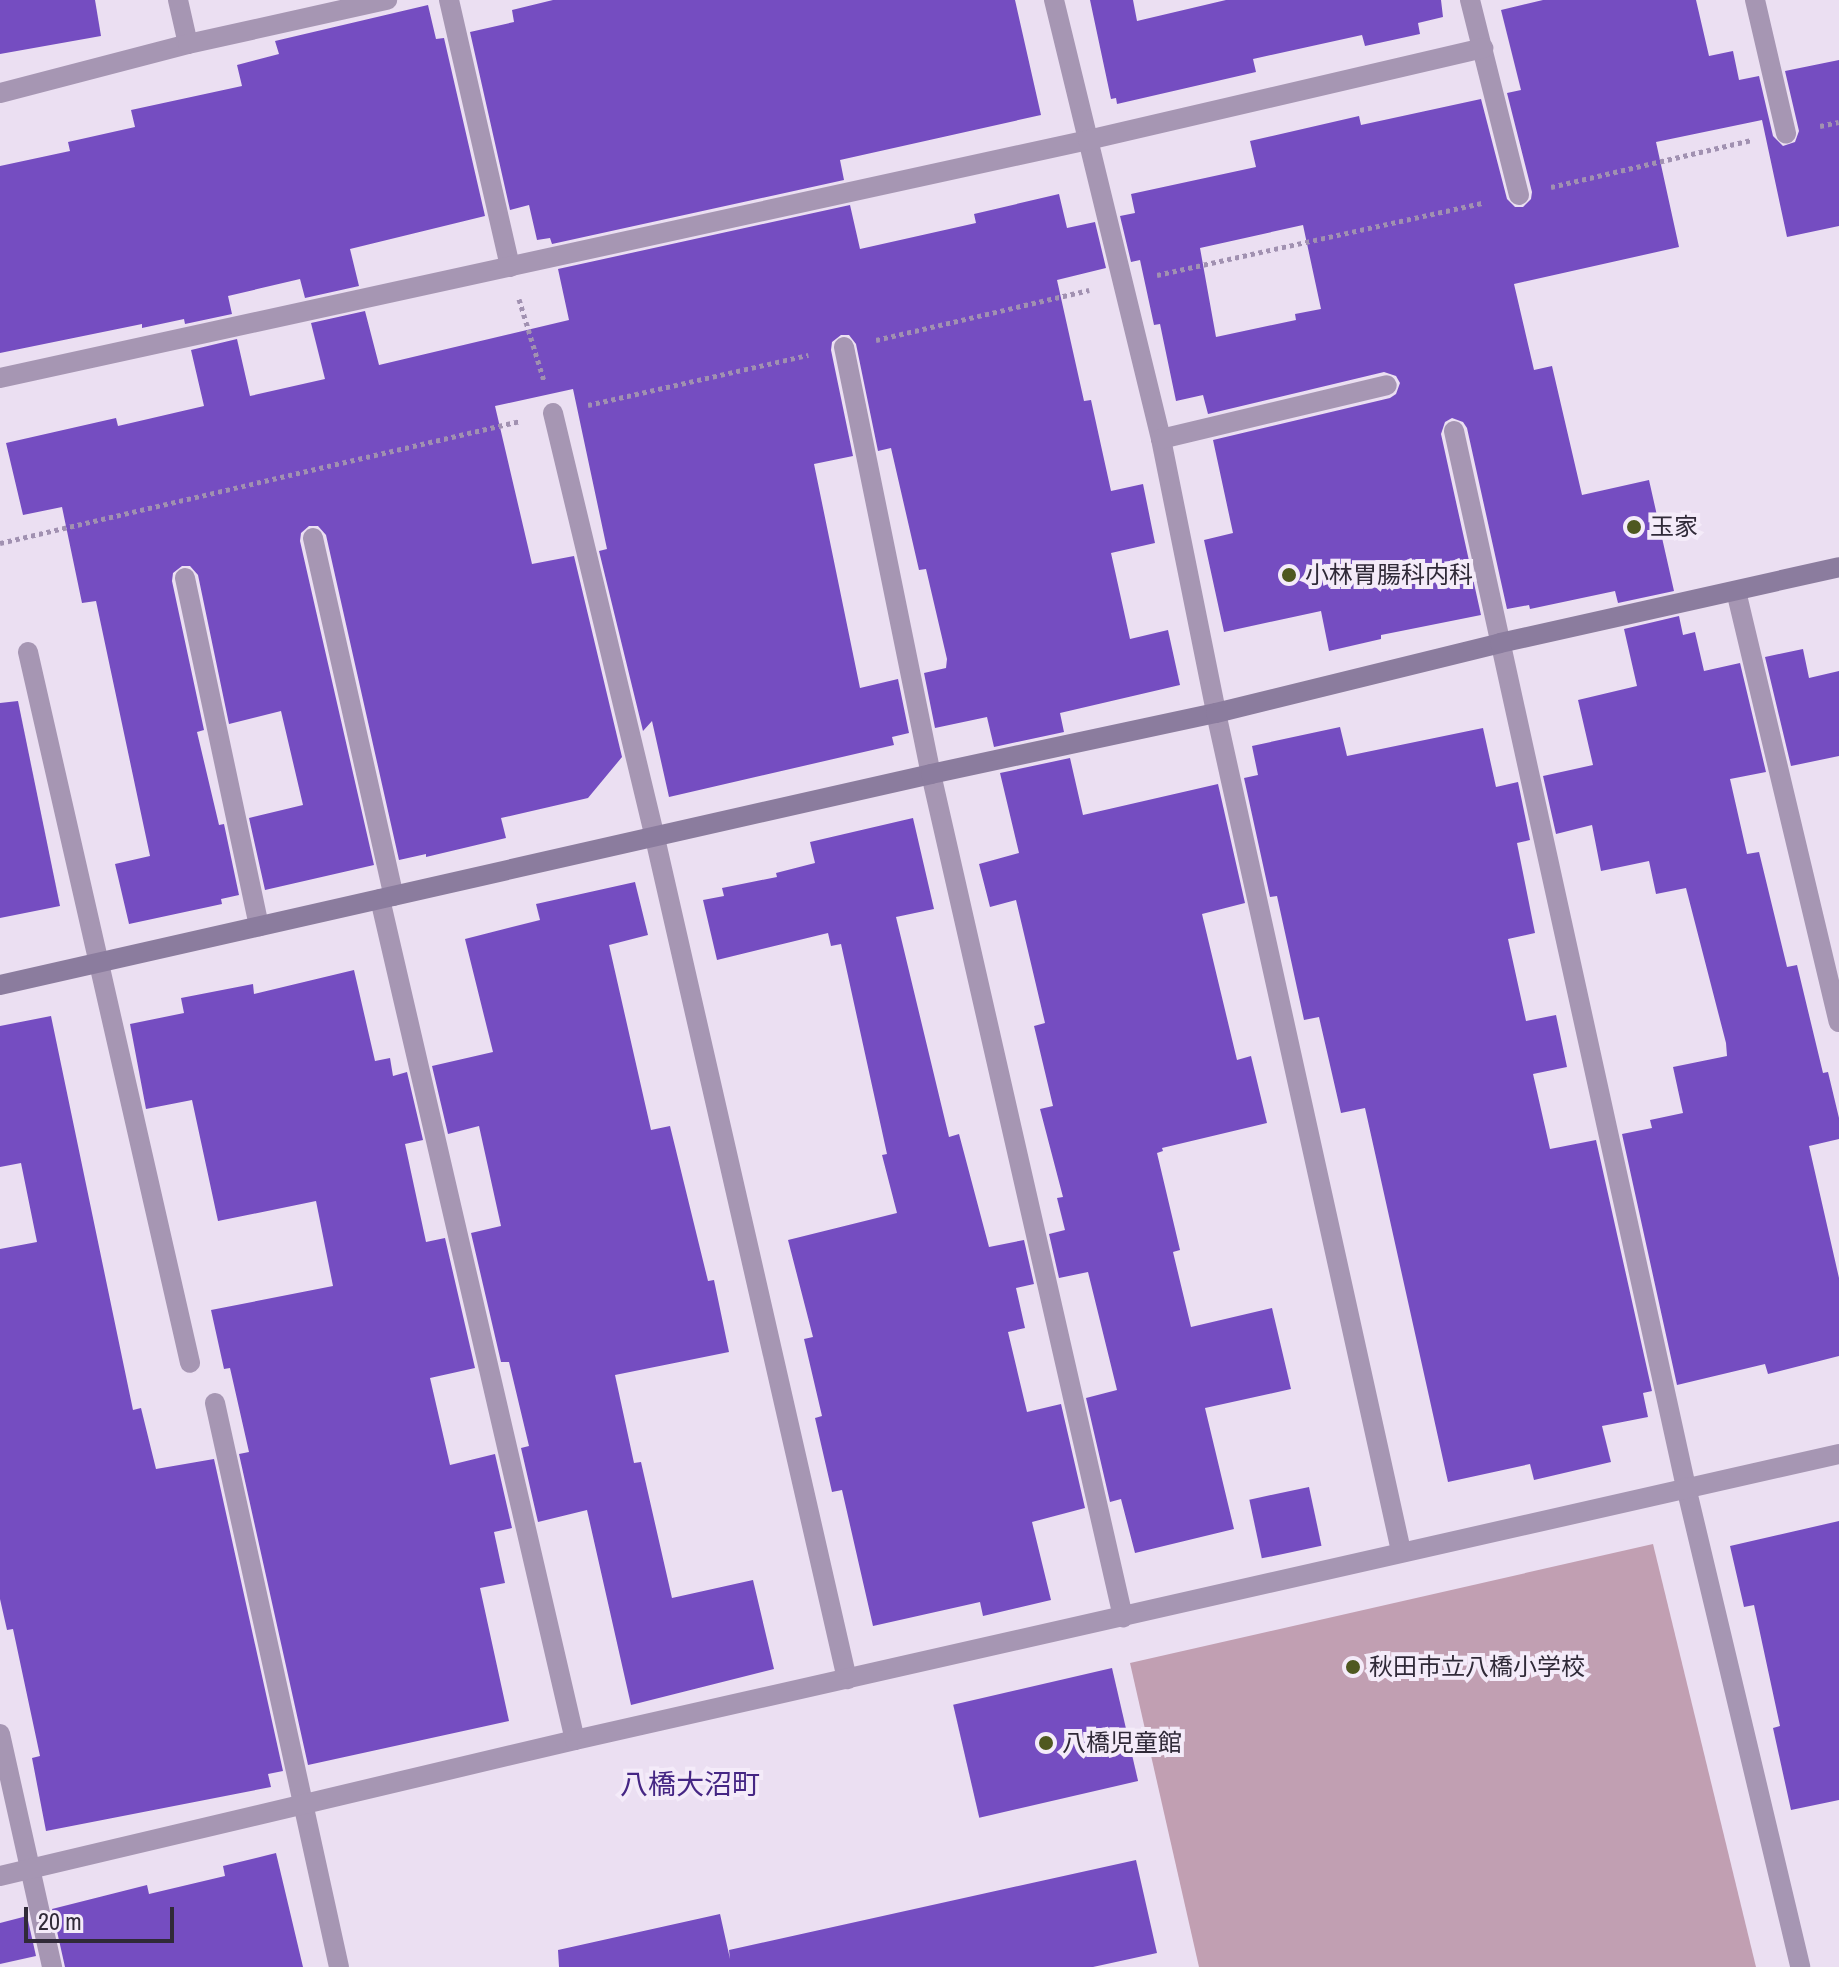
<!DOCTYPE html>
<meta charset="utf-8">
<style>
body{margin:0}
#map{position:relative;width:1839px;height:1967px;overflow:hidden;background:#ebdff2;font-family:"Archivo Narrow","Noto Sans JP",sans-serif}
div>[style]{position:absolute}
.green>*{inset:0;background:#c19fb2}
.building>*{inset:0;background:#754dc1;transform-origin:0 0}
.path>*{height:5px;margin-top:-2.5px;transform-origin:0;background:repeating-linear-gradient(90deg,#a191b1 0 4px,transparent 0 8px)}
.street>*{height:20px;margin:-10px;padding:0 10px;transform-origin:10px;border-radius:10px;background:#a696b3}
.secondary>*{height:20px;margin:-10px;padding:0 10px;transform-origin:10px;border-radius:10px;background:#8b7c9e}
.dots>*{width:22px;height:22px;translate:-50% -50%;box-sizing:border-box;border:4px solid #f4ebf9;border-radius:50%}
span{translate:-50% -50%;white-space:nowrap;text-align:center;line-height:1.15;-webkit-text-stroke:8px #f4ebf9;paint-order:stroke}
.poi-label{font-size:24px;color:#302a38}
.left{translate:0 -50%;text-align:left}
.quarter-label{font-size:28px;color:#452684}
.scale{position:absolute;left:24px;top:1907px;width:150px;height:36px;box-sizing:border-box;border:4px solid #302a38;border-top:0;padding-left:10px;font-size:24px;line-height:28px;white-space:nowrap;color:#302a38;-webkit-text-stroke:6px #f4ebf9;paint-order:stroke}
</style>
<div id="map">
<div class="green">
<div style="clip-path:polygon(1653px 1544px,1756px 1967px,1199px 1967px,1130px 1663px)"></div>
</div>
<div class="building">
<div style="clip-path:polygon(0 0,95px 0,101px 36px,0 54px)"></div>
<div style="clip-path:polygon(553px 0,1015px 0,1041px 115px,840px 160px,844px 180px,552px 244px,550px 238px,537px 240px,529px 205px,510px 210px,470px 32px,514px 22px,512px 10px)"></div>
<div style="clip-path:polygon(1090px 0,1133px 0,1137px 21px,1226px 0,1441px 0,1443px 17px,1418px 23px,1420px 34px,1365px 46px,1362px 35px,1253px 59px,1256px 72px,1117px 104px,1116px 98px,1111px 99px)"></div>
<div style="clip-path:polygon(evenodd,1543px 0,1696px 0,1709px 56px,1733px 51px,1739px 80px,1759px 76px,1773px 136px,1783px 146px,1795px 142px,1799px 131px,1785px 71px,1839px 60px,1839px 226px,1787px 237px,1762px 120px,1656px 142px,1679px 247px,1514px 284px,1534px 370px,1552px 366px,1582px 495px,1649px 480px,1674px 591px,1618px 603px,1615px 591px,1530px 609px,1529px 605px,1507px 609px,1467px 428px,1463px 422px,1452px 418px,1445px 422px,1441px 434px,1481px 615px,1381px 635px,1381px 639px,1329px 651px,1321px 611px,1224px 632px,1204px 540px,1233px 533px,1213px 440px,1390px 398px,1396px 394px,1400px 383px,1396px 376px,1384px 372px,1208px 414px,1203px 395px,1176px 401px,1160px 324px,1154px 325px,1140px 260px,1131px 262px,1120px 216px,1135px 213px,1131px 194px,1256px 167px,1250px 141px,1359px 116px,1361px 125px,1481px 99px,1507px 199px,1515px 207px,1523px 207px,1531px 199px,1532px 192px,1507px 93px,1521px 90px,1501px 10px,1543px 0,1303px 225px,1321px 309px,1295px 314px,1296px 320px,1216px 337px,1200px 248px,1303px 225px)"></div>
<div style="clip-path:polygon(428px 5px,436px 39px,444px 38px,485px 216px,350px 249px,359px 286px,305px 298px,300px 279px,228px 296px,232px 314px,185px 324px,184px 319px,142px 328px,142px 324px,0 353px,0 166px,70px 151px,68px 142px,135px 127px,131px 110px,242px 86px,237px 65px,279px 54px,275px 41px)"></div>
<div style="clip-path:polygon(1059px 194px,1067px 228px,1095px 222px,1106px 268px,1057px 280px,1084px 401px,1091px 400px,1111px 491px,1143px 484px,1155px 543px,1111px 553px,1130px 639px,1168px 630px,1180px 685px,1060px 713px,1064px 732px,994px 747px,987px 717px,935px 728px,924px 673px,946px 668px,947px 659px,926px 569px,919px 570px,891px 448px,878px 451px,856px 344px,849px 335px,841px 335px,832px 342px,831px 350px,853px 456px,814px 464px,860px 688px,898px 679px,909px 733px,892px 737px,894px 745px,669px 797px,652px 721px,643px 731px,599px 551px,607px 549px,573px 389px,495px 406px,532px 564px,574px 556px,622px 757px,588px 798px,501px 818px,506px 838px,426px 857px,426px 854px,399px 860px,326px 535px,318px 526px,309px 526px,301px 533px,300px 541px,374px 865px,265px 890px,249px 818px,303px 805px,281px 711px,229px 724px,198px 575px,190px 566px,182px 566px,173px 573px,172px 581px,204px 730px,197px 732px,219px 825px,224px 824px,239px 895px,221px 899px,222px 904px,129px 924px,115px 864px,150px 856px,96px 601px,82px 603px,62px 507px,23px 515px,6px 443px,116px 418px,118px 426px,204px 406px,191px 350px,237px 339px,250px 396px,325px 379px,311px 323px,365px 311px,379px 365px,569px 320px,558px 269px,850px 205px,860px 249px,976px 223px,974px 214px)"></div>
<div style="clip-path:polygon(1679px 616px,1683px 635px,1695px 632px,1704px 671px,1740px 663px,1766px 772px,1730px 779px,1747px 854px,1759px 852px,1787px 967px,1797px 965px,1823px 1073px,1828px 1072px,1839px 1118px,1839px 1139px,1809px 1146px,1839px 1278px,1839px 1356px,1768px 1374px,1765px 1364px,1677px 1385px,1622px 1134px,1652px 1128px,1650px 1120px,1683px 1113px,1673px 1067px,1727px 1056px,1726px 1043px,1686px 888px,1656px 894px,1649px 861px,1601px 871px,1592px 825px,1556px 834px,1543px 776px,1593px 765px,1578px 700px,1637px 686px,1624px 629px)"></div>
<div style="clip-path:polygon(1803px 649px,1809px 678px,1839px 671px,1839px 756px,1791px 766px,1765px 657px)"></div>
<div style="clip-path:polygon(18px 701px,60px 906px,0 918px,0 703px)"></div>
<div style="clip-path:polygon(1340px 727px,1347px 756px,1483px 728px,1496px 787px,1518px 782px,1530px 840px,1517px 843px,1535px 933px,1508px 939px,1526px 1021px,1556px 1015px,1567px 1067px,1533px 1074px,1550px 1149px,1596px 1140px,1652px 1391px,1643px 1393px,1648px 1417px,1602px 1426px,1611px 1462px,1534px 1480px,1530px 1464px,1448px 1482px,1365px 1108px,1341px 1113px,1319px 1017px,1304px 1020px,1277px 896px,1270px 897px,1244px 778px,1258px 775px,1252px 746px)"></div>
<div style="clip-path:polygon(1070px 758px,1083px 815px,1218px 784px,1245px 903px,1202px 914px,1237px 1060px,1251px 1056px,1267px 1123px,1162px 1148px,1163px 1151px,1157px 1153px,1180px 1250px,1173px 1252px,1191px 1327px,1272px 1308px,1291px 1389px,1205px 1408px,1234px 1529px,1135px 1553px,1121px 1499px,1110px 1502px,1086px 1398px,1117px 1390px,1088px 1272px,1059px 1278px,1049px 1234px,1065px 1230px,1057px 1198px,1063px 1197px,1040px 1109px,1053px 1106px,1034px 1026px,1045px 1023px,1016px 900px,990px 907px,979px 864px,1019px 853px,1000px 773px)"></div>
<div style="clip-path:polygon(913px 818px,934px 909px,896px 917px,949px 1137px,959px 1134px,989px 1247px,1024px 1240px,1034px 1284px,1016px 1288px,1025px 1328px,1008px 1332px,1027px 1412px,1061px 1404px,1085px 1508px,1032px 1522px,1051px 1600px,983px 1616px,980px 1602px,873px 1626px,842px 1490px,832px 1492px,815px 1418px,822px 1416px,804px 1339px,813px 1337px,788px 1240px,897px 1213px,882px 1155px,887px 1154px,841px 944px,831px 946px,828px 933px,717px 960px,703px 900px,724px 896px,722px 888px,777px 877px,776px 873px,815px 863px,810px 842px)"></div>
<div style="clip-path:polygon(635px 882px,648px 935px,609px 945px,651px 1130px,670px 1126px,708px 1281px,714px 1280px,729px 1352px,615px 1375px,634px 1463px,641px 1462px,672px 1598px,753px 1580px,774px 1669px,631px 1705px,587px 1510px,538px 1522px,521px 1448px,529px 1446px,509px 1362px,501px 1362px,471px 1233px,501px 1226px,479px 1126px,448px 1134px,432px 1066px,493px 1052px,465px 939px,540px 920px,536px 904px)"></div>
<div style="clip-path:polygon(354px 970px,375px 1061px,390px 1058px,393px 1076px,407px 1072px,423px 1140px,405px 1144px,426px 1242px,445px 1238px,475px 1368px,430px 1378px,450px 1465px,495px 1454px,512px 1528px,494px 1532px,505px 1583px,480px 1588px,509px 1721px,308px 1765px,239px 1454px,249px 1452px,230px 1368px,224px 1369px,211px 1310px,333px 1286px,316px 1201px,218px 1221px,192px 1100px,146px 1109px,130px 1024px,184px 1013px,181px 998px,253px 984px,254px 994px)"></div>
<div style="clip-path:polygon(51px 1016px,133px 1410px,141px 1408px,156px 1469px,214px 1459px,283px 1771px,268px 1774px,271px 1787px,46px 1831px,32px 1758px,40px 1756px,13px 1629px,7px 1630px,0 1599px,0 1249px,37px 1242px,21px 1163px,0 1167px,0 1026px)"></div>
<div style="left:1309px;top:1487px;width:60px;height:61px;rotate:78deg"></div>
<div style="clip-path:polygon(1839px 1521px,1839px 1800px,1791px 1810px,1773px 1728px,1780px 1726px,1754px 1605px,1744px 1607px,1730px 1546px)"></div>
<div style="left:1112px;top:1668px;width:116px;height:163px;rotate:77deg"></div>
<div style="clip-path:polygon(276px 1853px,303px 1967px,65px 1967px,52px 1909px,147px 1885px,149px 1894px,225px 1876px,223px 1866px)"></div>
<div style="clip-path:polygon(1136px 1860px,1157px 1953px,1093px 1967px,559px 1967px,558px 1950px,720px 1914px,730px 1959px,729px 1950px)"></div>
<div style="clip-path:polygon(27px 1916px,36px 1956px,0 1964px,0 1923px)"></div>
</div>
<div class="path">
<div style="left:1820px;top:126px;width:19px;rotate:-12deg"></div>
<div style="left:1551px;top:187px;width:206px;rotate:-13.2deg"></div>
<div style="left:1157px;top:275px;width:334px;rotate:-12.5deg"></div>
<div style="left:519px;top:299px;width:86px;rotate:73deg"></div>
<div style="left:876px;top:340px;width:219px;rotate:-13.2deg"></div>
<div style="left:588px;top:405px;width:226px;rotate:-12.8deg"></div>
<div style="left:0;top:543px;width:534px;rotate:-13.2deg"></div>
</div>
<div class="street">
<div style="left:178px;top:0;width:45px;rotate:77.2deg"></div>
<div style="left:449px;top:0;width:274px;rotate:77.1deg"></div>
<div style="left:1054px;top:0;width:452px;rotate:76.3deg"></div>
<div style="left:1161px;top:439px;width:279px;rotate:78.6deg"></div>
<div style="left:1216px;top:713px;width:858px;rotate:77.55deg"></div>
<div style="left:1470px;top:0;width:201px;rotate:75.9deg"></div>
<div style="left:1755px;top:0;width:137px;rotate:76.9deg"></div>
<div style="left:0;top:93px;width:194px;rotate:-14.6deg"></div>
<div style="left:188px;top:44px;width:204px;rotate:-12.5deg"></div>
<div style="left:844px;top:347px;width:436px;rotate:78.5deg"></div>
<div style="left:931px;top:774px;width:865px;rotate:77.17deg"></div>
<div style="left:0;top:378px;width:1114px;rotate:-12.34deg"></div>
<div style="left:1088px;top:140px;width:406px;rotate:-13.1deg"></div>
<div style="left:553px;top:413px;width:437px;rotate:76.5deg"></div>
<div style="left:655px;top:838px;width:863px;rotate:77.14deg"></div>
<div style="left:1454px;top:431px;width:1081px;rotate:77.61deg"></div>
<div style="left:1686px;top:1487px;width:493px;rotate:76.6deg"></div>
<div style="left:1161px;top:439px;width:232px;rotate:-13.4deg"></div>
<div style="left:313px;top:538px;width:367px;rotate:77.3deg"></div>
<div style="left:185px;top:578px;width:356px;rotate:78deg"></div>
<div style="left:1736px;top:591px;width:443px;rotate:76.6deg"></div>
<div style="left:28px;top:652px;width:729px;rotate:77.16deg"></div>
<div style="left:380px;top:899px;width:863px;rotate:76.95deg"></div>
<div style="left:215px;top:1403px;width:577px;rotate:77.6deg"></div>
<div style="left:0;top:1734px;width:239px;rotate:77.4deg"></div>
<div style="left:0;top:1876px;width:591px;rotate:-13.31deg"></div>
<div style="left:575px;top:1740px;width:1296px;rotate:-12.75deg"></div>
</div>
<div class="secondary">
<div style="left:0;top:985px;width:955px;rotate:-12.77deg"></div>
<div style="left:931px;top:774px;width:291px;rotate:-12.1deg"></div>
<div style="left:1216px;top:713px;width:292px;rotate:-13.8deg"></div>
<div style="left:1500px;top:643px;width:347px;rotate:-12.6deg"></div>
</div>
<div class="dots">
<div style="left:1634px;top:527px;background:#4f5820"></div>
<div style="left:1289px;top:575px;background:#4f5820"></div>
<div style="left:1353px;top:1667px;background:#4f5820"></div>
<div style="left:1046px;top:1743px;background:#4f5820"></div>
</div>
<div class="poi-label">
<span class="left" style="left:1650px;top:527px">玉家</span>
<span class="left" style="left:1305px;top:575px">小林胃腸科内科</span>
<span class="left" style="left:1369px;top:1667px">秋田市立八橋小学校</span>
<span class="left" style="left:1062px;top:1743px">八橋児童館</span>
</div>
<div class="quarter-label">
<span style="left:690px;top:1784px">八橋大沼町</span>
</div>
<div class="scale">20 m</div>
</div>
